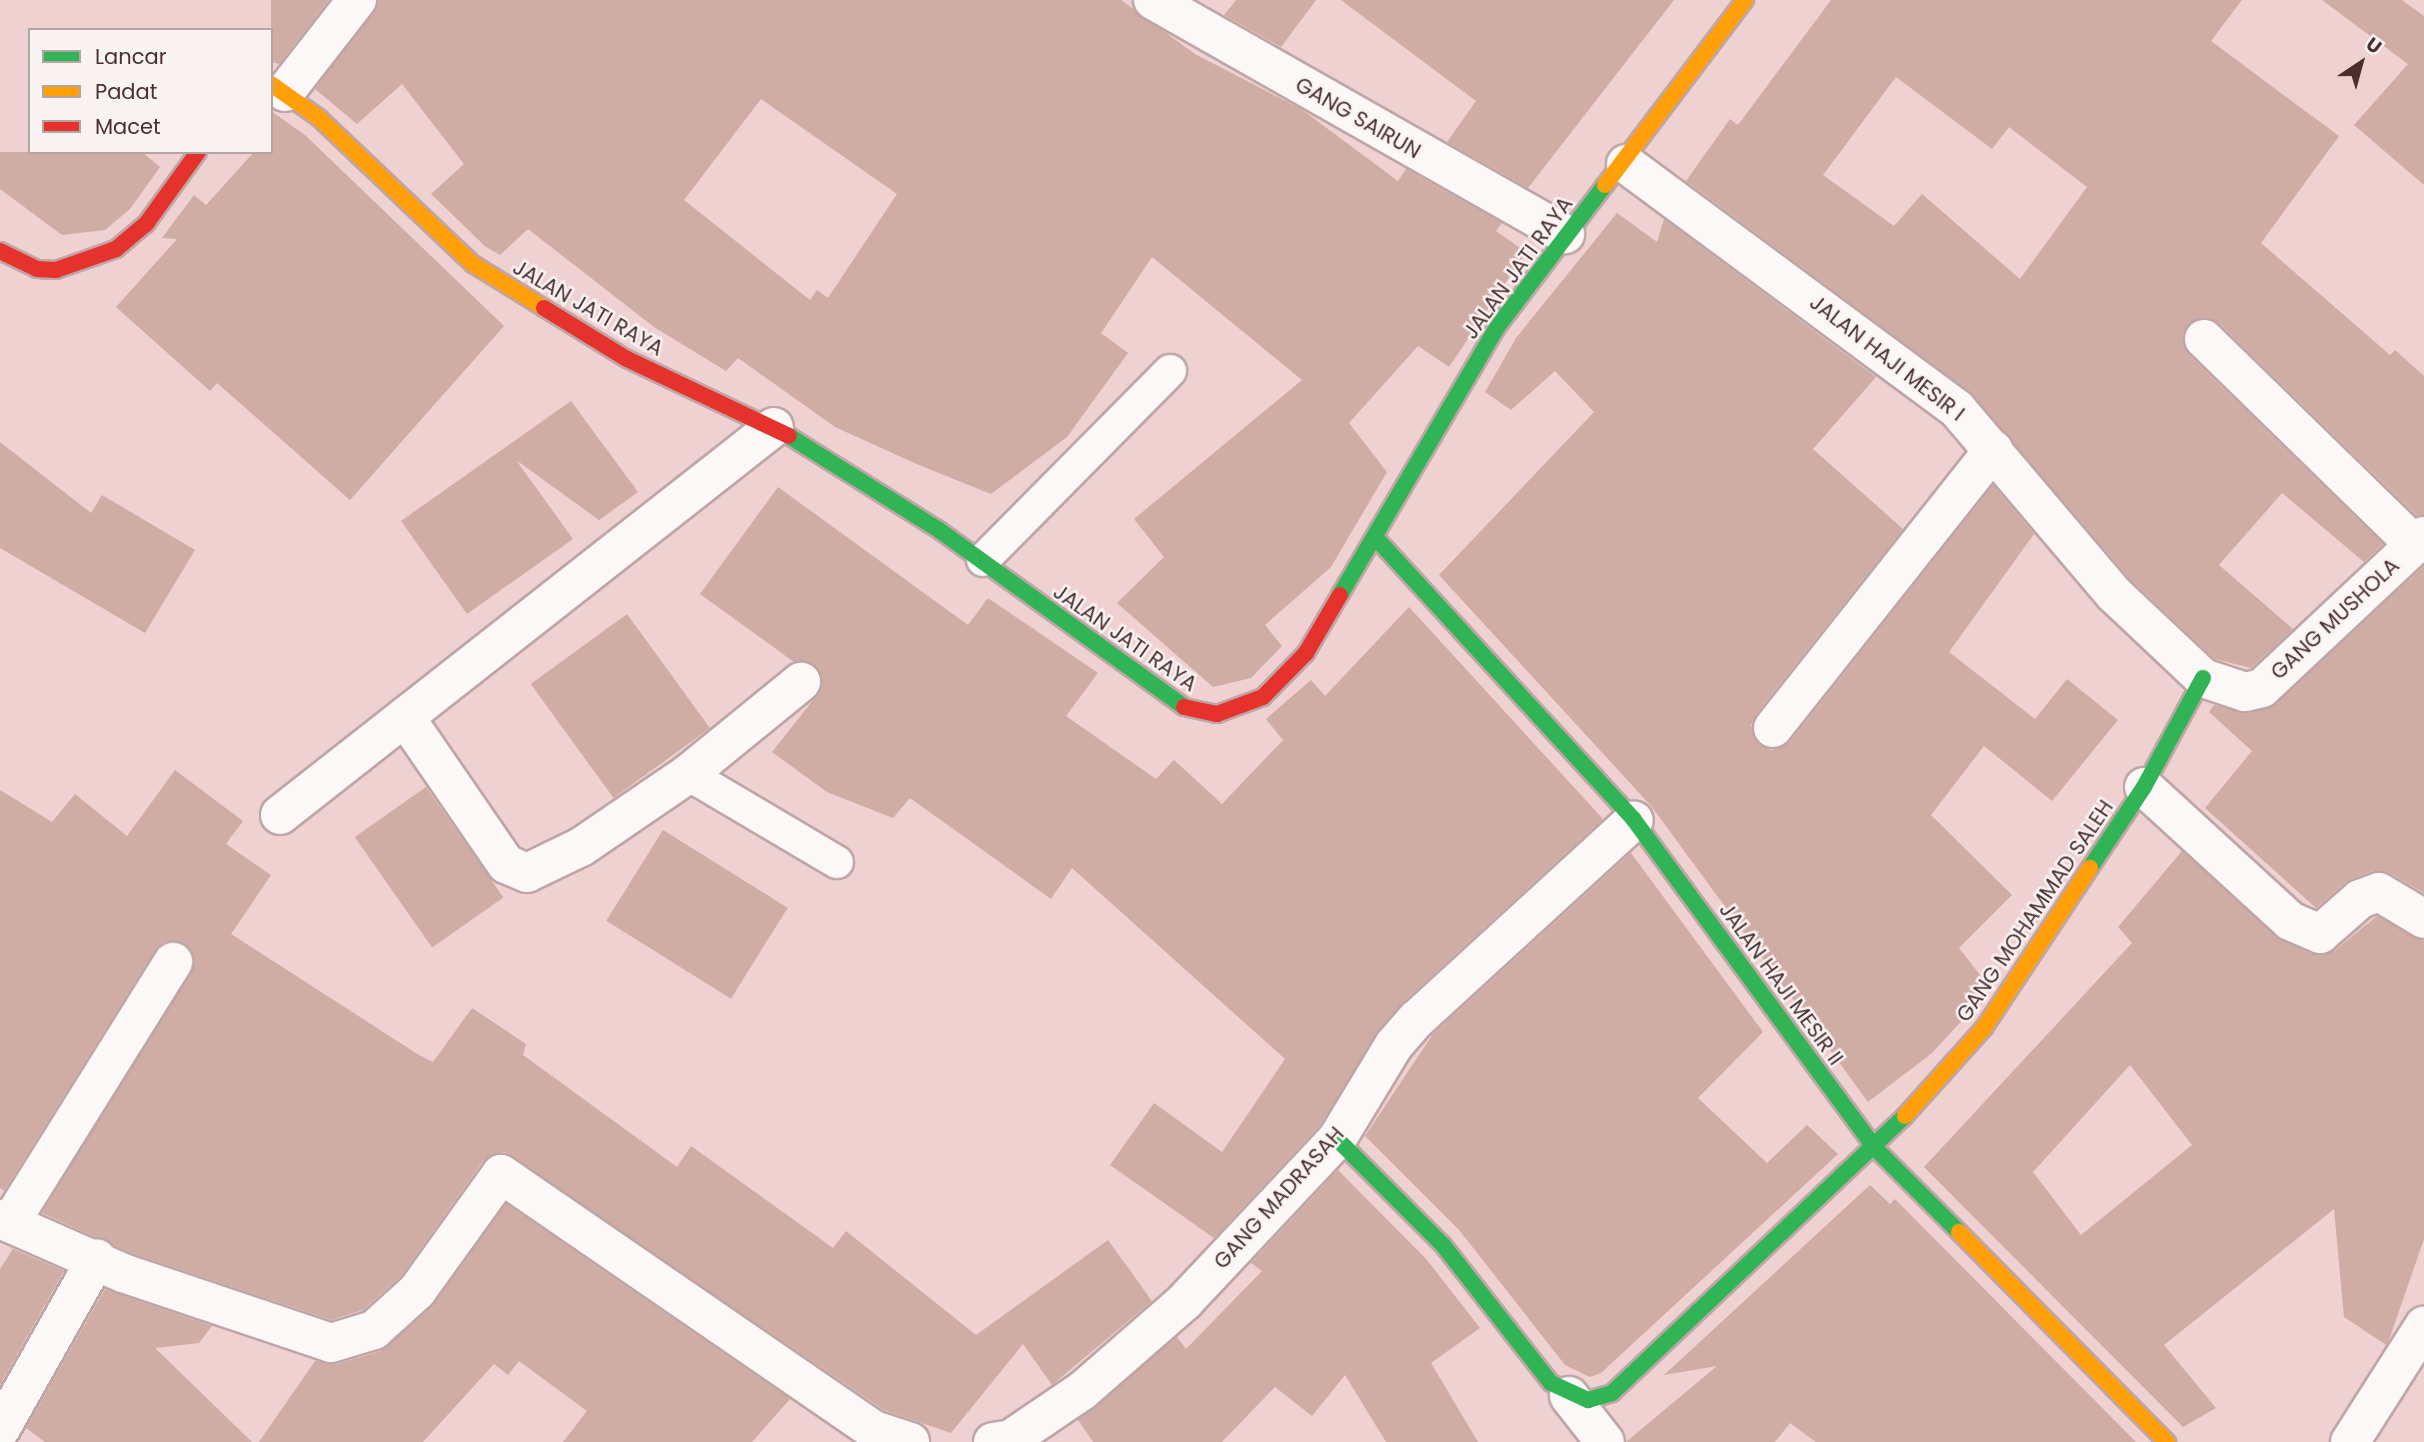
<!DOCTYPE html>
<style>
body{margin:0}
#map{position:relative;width:2424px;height:1442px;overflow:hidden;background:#efd1d1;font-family:Poppins,sans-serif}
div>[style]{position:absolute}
.building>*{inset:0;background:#cfaca4;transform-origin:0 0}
.roads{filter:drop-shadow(2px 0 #bfa6a6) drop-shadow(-2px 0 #bfa6a6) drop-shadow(0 2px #bfa6a6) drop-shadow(0 -2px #bfa6a6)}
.lane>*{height:32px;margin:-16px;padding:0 16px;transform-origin:16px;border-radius:16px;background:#fdf8f8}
.street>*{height:38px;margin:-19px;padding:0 19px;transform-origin:19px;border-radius:19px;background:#fdf8f8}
.fast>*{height:16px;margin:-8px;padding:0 8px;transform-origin:8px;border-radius:8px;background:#30b455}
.slow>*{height:16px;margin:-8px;padding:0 8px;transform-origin:8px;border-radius:8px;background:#ff9f0a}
.jam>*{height:16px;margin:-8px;padding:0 8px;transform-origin:8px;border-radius:8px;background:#e5322d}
span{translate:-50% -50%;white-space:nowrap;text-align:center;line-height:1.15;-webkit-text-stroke:5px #faf3f3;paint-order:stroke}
.street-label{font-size:21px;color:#4a2f2f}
.legend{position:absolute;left:28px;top:28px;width:245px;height:126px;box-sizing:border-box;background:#faf3f3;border:2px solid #b4a5a5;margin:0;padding:9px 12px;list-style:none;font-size:21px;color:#4a2f2f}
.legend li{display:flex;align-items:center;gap:14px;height:35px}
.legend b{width:35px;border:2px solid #b4a5a5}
.north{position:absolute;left:2326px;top:28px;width:70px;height:70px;-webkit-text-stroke:5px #faf3f3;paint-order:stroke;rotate:36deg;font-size:19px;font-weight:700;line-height:28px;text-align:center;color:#4a2f2f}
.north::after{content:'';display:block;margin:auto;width:24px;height:32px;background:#4a2f2f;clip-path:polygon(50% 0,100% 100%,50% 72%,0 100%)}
</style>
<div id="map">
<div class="building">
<div style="clip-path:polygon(271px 0,329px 0,279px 64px,271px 62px)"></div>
<div style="clip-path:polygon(evenodd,378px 0,1121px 0,1195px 54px,1301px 109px,1398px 181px,1406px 169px,1502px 223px,1496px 231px,1526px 252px,1449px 367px,1418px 346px,1349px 423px,1387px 472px,1331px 567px,1265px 625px,1282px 646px,1251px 678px,1213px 687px,1117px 603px,1164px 557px,1134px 519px,1302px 380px,1152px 257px,1101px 333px,1128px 353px,1067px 437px,991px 494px,919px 465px,835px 427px,738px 358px,726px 371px,654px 327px,528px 229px,500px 255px,486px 247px,431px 194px,464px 164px,402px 84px,357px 124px,315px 89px,378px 0,761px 99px,897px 194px,828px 298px,817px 290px,810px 300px,684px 200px,761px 99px)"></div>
<div style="clip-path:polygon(1236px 0,1316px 0,1281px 47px,1224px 15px)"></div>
<div style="clip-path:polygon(1341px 0,1674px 0,1528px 188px,1447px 142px,1476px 101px)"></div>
<div style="clip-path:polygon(evenodd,1831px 0,2242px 0,2211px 41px,2339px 136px,2261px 243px,2390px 355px,2395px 350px,2424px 376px,2424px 515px,2417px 516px,2219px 323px,2209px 318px,2189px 323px,2183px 334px,2189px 355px,2383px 544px,2364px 562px,2282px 493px,2219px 565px,2293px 629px,2251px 668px,2215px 659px,2130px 579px,1970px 392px,1686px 181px,1730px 119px,1738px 125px,1831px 0,1896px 77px,1992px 149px,2009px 127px,2087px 187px,2020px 279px,1922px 194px,1894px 226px,1823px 175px,1896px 77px)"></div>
<div style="clip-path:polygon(2322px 0,2402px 0,2424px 16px,2424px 185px,2354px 125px,2408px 64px)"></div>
<div style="clip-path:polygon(271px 111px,305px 135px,504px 326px,350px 500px,217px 383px,210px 391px,116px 307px,177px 239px,162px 238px,194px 195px,206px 205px,254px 152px,271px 152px)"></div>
<div style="clip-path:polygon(0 152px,142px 152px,160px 167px,130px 209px,105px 230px,62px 235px,0 189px)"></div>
<div style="clip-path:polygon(1617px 213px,1657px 242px,1664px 219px,1876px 377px,1813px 449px,1903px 529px,1756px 714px,1751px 725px,1759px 745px,1771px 750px,1790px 742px,1993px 485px,2034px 534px,1949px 652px,2035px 719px,2067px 679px,2118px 720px,2052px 801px,1984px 746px,1931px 815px,2012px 895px,1959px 948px,1987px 984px,1967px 1015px,1932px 1053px,1868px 1102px,1652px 807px,1439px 575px,1594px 412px,1555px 371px,1511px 410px,1485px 392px,1516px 338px)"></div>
<div style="clip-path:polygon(571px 401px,638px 492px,599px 520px,516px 460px,573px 539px,467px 614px,401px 521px)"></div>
<div style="clip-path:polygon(0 442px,91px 513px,102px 495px,195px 550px,145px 633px,0 548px)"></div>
<div style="clip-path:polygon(778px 487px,968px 625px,988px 598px,1098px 673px,1066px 716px,1156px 779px,1174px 760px,1222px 804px,1283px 740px,1266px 719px,1311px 680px,1325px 696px,1409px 607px,1603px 819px,1401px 1004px,1319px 1126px,1214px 1238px,1110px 1165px,1154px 1103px,1222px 1152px,1285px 1059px,1072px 868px,1051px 899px,910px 798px,893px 818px,827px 792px,772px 752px,821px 690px,818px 669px,794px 662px,700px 594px)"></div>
<div style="clip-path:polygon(2424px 566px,2424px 893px,2390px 873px,2372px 871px,2346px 882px,2316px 908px,2205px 808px,2252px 751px,2209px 712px,2214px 705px,2249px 713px,2276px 704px)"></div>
<div style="left:627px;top:614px;width:141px;height:119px;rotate:54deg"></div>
<div style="clip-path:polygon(175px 770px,243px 821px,226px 844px,271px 875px,231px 934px,419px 1055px,433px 1062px,472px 1008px,526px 1044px,523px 1055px,677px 1167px,691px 1146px,833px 1248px,846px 1231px,976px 1335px,1108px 1240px,1152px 1301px,1052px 1385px,1023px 1344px,951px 1433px,884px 1410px,504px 1152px,483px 1161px,401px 1276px,363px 1310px,331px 1320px,131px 1253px,42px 1213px,195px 962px,184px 943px,163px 942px,155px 950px,4px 1191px,0 1188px,0 790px,52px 822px,75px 794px,127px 836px)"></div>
<div style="left:426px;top:787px;width:135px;height:87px;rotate:55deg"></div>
<div style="left:663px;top:830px;width:147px;height:107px;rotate:32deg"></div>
<div style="clip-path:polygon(evenodd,2182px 851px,2276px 937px,2311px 954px,2334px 951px,2377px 916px,2424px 941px,2424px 1239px,2389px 1340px,2386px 1345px,2344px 1317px,2334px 1209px,2164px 1345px,2216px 1408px,2183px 1427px,1924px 1167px,2132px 943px,2118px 927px,2182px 851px,2130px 1065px,2192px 1145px,2081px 1235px,2033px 1172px,2130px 1065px)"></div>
<div style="clip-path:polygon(1631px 853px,1763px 1032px,1698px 1098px,1767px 1163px,1807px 1125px,1838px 1154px,1601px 1373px,1590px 1377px,1565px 1365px,1460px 1231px,1365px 1136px,1433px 1034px)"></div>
<div style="clip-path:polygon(1338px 1170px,1427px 1260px,1480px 1328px,1431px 1363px,1478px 1442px,1386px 1442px,1345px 1375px,1312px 1416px,1275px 1387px,1222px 1442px,1093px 1442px,1078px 1420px,1177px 1337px,1186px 1349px,1262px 1271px,1251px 1263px)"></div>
<div style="clip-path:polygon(1870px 1185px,1890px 1204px,1895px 1199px,2136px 1442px,1816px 1442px,1790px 1423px,1775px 1442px,1626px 1442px,1717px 1366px,1664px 1375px)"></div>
<div style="clip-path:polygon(506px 1204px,790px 1399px,752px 1442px,563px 1442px,587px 1411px,519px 1361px,508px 1375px,494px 1364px,423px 1442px,259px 1442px,315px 1361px,337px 1364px,381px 1351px,432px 1307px)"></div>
<div style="clip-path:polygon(13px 1249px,64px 1271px,0 1385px,0 1269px)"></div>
<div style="clip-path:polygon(105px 1289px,212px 1326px,199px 1343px,155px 1348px,252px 1442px,45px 1442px,26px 1428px)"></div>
</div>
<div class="roads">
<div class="lane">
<div style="left:983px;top:560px;width:266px;rotate:-45.3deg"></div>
<div style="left:688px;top:774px;width:173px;rotate:30.6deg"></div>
</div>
<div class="street">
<div style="left:1153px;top:0;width:474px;rotate:29.6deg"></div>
<div style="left:285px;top:92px;width:117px;rotate:-52deg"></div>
<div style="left:1626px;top:164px;width:412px;rotate:36.5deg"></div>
<div style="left:1957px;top:409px;width:243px;rotate:49.7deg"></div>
<div style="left:2114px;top:594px;width:122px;rotate:43.3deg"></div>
<div style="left:2203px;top:678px;width:44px;rotate:18.4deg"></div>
<div style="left:2245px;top:692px;width:17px;rotate:-13deg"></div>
<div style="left:2262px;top:688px;width:222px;rotate:-43.2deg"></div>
<div style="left:2204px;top:339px;width:293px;rotate:44.3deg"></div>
<div style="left:405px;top:717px;width:178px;rotate:55.5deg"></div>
<div style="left:506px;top:864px;width:23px;rotate:23deg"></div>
<div style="left:527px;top:873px;width:60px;rotate:-25.7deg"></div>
<div style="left:581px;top:847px;width:130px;rotate:-34.3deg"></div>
<div style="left:688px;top:774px;width:146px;rotate:-39.2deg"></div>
<div style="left:1773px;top:728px;width:355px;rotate:-51.6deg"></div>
<div style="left:2144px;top:787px;width:198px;rotate:42.5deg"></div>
<div style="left:2290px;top:921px;width:33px;rotate:23deg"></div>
<div style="left:2320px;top:934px;width:53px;rotate:-41.2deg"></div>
<div style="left:2360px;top:899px;width:20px;rotate:-20deg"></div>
<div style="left:2379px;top:892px;width:52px;rotate:31deg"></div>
<div style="left:280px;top:815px;width:628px;rotate:-38.15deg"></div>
<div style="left:0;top:1219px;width:134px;rotate:23.7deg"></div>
<div style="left:123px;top:1273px;width:219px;rotate:18.6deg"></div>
<div style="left:331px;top:1343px;width:45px;rotate:-16.8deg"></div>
<div style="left:374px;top:1330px;width:58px;rotate:-42.2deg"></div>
<div style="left:417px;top:1291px;width:144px;rotate:-54.3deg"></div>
<div style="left:501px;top:1174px;width:452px;rotate:34.5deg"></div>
<div style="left:874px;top:1430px;width:38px;rotate:18deg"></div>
<div style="left:10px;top:1223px;width:308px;rotate:-58deg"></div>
<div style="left:1569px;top:1396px;width:58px;rotate:52deg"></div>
<div style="left:0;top:1430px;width:197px;rotate:-60.6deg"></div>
<div style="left:993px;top:1442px;width:18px;rotate:-9deg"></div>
<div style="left:1011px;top:1439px;width:86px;rotate:-34.1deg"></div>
<div style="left:1082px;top:1391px;width:137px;rotate:-41.1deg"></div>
<div style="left:1185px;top:1301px;width:222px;rotate:-46.8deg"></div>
<div style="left:1337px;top:1139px;width:110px;rotate:-58.8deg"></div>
<div style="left:1394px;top:1045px;width:35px;rotate:-49deg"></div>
<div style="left:1417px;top:1019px;width:294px;rotate:-42.5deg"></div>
<div style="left:2350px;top:1442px;width:138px;rotate:-57.5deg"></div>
</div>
<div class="fast">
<div style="left:789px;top:436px;width:177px;rotate:32.1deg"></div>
<div style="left:939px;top:530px;width:302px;rotate:35.8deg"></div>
<div style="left:1375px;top:537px;width:384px;rotate:47.5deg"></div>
<div style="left:1634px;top:820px;width:408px;rotate:53.7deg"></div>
<div style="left:1876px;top:1149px;width:117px;rotate:45deg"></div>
<div style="left:1340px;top:595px;width:312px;rotate:-59.6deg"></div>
<div style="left:1498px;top:326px;width:177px;rotate:-52.8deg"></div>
<div style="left:2090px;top:868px;width:97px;rotate:-56.3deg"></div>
<div style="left:2144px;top:787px;width:124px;rotate:-61.6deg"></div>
<div style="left:1337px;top:1139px;width:150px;rotate:45deg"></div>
<div style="left:1443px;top:1245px;width:175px;rotate:52deg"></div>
<div style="left:1551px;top:1383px;width:41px;rotate:24.7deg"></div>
<div style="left:1588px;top:1400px;width:25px;rotate:-16deg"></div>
<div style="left:1612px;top:1393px;width:403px;rotate:-43.4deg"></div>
</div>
<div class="slow">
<div style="left:271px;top:84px;width:59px;rotate:35.3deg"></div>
<div style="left:319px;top:118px;width:212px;rotate:43.5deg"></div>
<div style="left:473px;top:264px;width:84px;rotate:31.8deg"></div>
<div style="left:1605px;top:185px;width:232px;rotate:-52.9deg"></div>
<div style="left:1905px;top:1116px;width:118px;rotate:-48.1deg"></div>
<div style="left:1984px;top:1028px;width:192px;rotate:-56.5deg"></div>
<div style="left:1959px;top:1232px;width:296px;rotate:45.3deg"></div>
</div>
<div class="jam">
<div style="left:0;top:251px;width:41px;rotate:25.9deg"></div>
<div style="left:37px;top:269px;width:19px;rotate:3deg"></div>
<div style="left:56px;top:270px;width:64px;rotate:-19.3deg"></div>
<div style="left:116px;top:249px;width:39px;rotate:-40deg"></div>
<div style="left:146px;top:224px;width:89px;rotate:-54.2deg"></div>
<div style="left:544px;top:308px;width:97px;rotate:31.6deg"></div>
<div style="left:627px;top:359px;width:179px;rotate:25.4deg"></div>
<div style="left:1184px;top:707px;width:34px;rotate:12deg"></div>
<div style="left:1217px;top:714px;width:49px;rotate:-20.3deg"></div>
<div style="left:1263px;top:697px;width:62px;rotate:-45.7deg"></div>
<div style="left:1306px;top:653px;width:67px;rotate:-59.6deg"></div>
</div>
</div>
<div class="street-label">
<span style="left:1358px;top:118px;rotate:30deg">GANG SAIRUN</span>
<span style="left:1518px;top:268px;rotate:-54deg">JALAN JATI RAYA</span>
<span style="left:588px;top:308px;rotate:30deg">JALAN JATI RAYA</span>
<span style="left:1887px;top:358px;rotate:38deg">JALAN HAJI MESIR I</span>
<span style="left:2335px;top:619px;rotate:-43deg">GANG MUSHOLA</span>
<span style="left:1125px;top:638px;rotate:35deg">JALAN JATI RAYA</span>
<span style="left:2035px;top:911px;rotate:-56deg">GANG MOHAMMAD SALEH</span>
<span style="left:1781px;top:984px;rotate:54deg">JALAN HAJI MESIR II</span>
<span style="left:1279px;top:1198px;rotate:-48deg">GANG MADRASAH</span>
</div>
<ul class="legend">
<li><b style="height:9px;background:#30b455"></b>Lancar</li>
<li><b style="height:9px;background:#ff9f0a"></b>Padat</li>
<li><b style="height:9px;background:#e5322d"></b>Macet</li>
</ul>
<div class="north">U</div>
</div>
